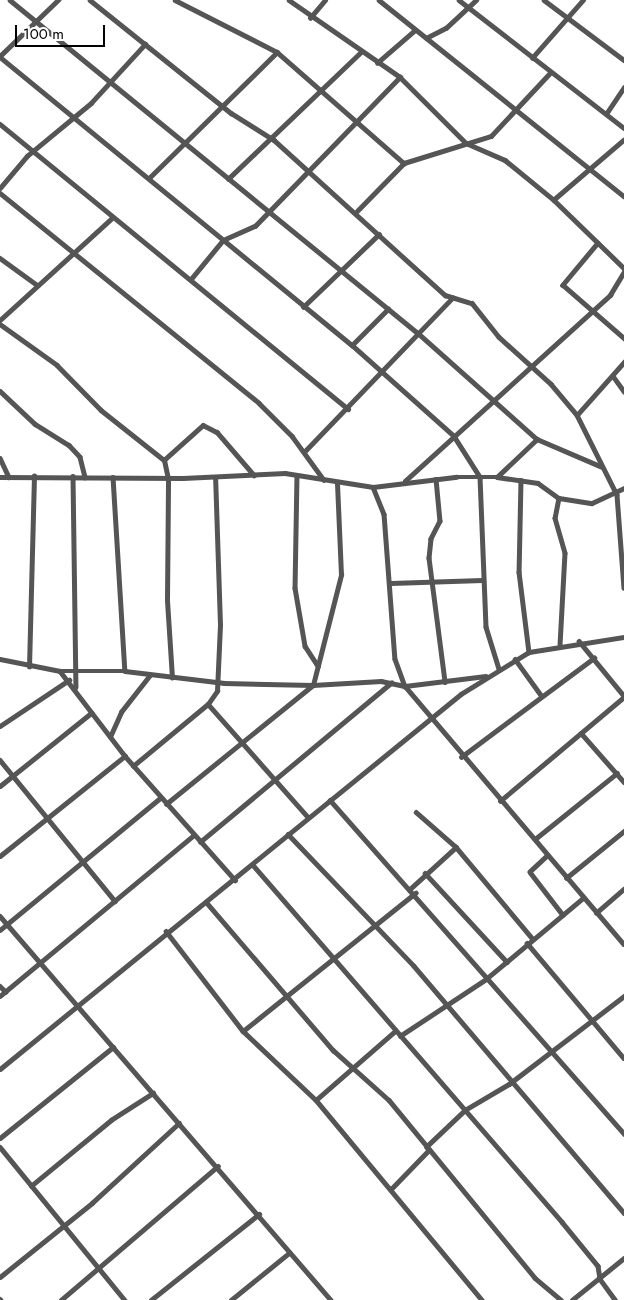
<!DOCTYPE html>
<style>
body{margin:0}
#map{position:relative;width:624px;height:1300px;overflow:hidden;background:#fff;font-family:Jost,sans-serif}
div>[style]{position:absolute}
.street>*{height:4.5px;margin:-2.25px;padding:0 2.25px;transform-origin:2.25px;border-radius:2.25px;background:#555}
span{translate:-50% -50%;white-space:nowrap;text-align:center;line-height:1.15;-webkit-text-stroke:4px #fff;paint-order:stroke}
.scale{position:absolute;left:15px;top:25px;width:90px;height:22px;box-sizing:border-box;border:2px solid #000;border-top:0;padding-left:6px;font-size:15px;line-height:18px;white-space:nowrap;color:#000;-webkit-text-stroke:4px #fff;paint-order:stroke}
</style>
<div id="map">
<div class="street">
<div style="left:10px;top:0;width:528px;rotate:39.24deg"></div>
<div style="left:419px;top:334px;width:158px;rotate:41.7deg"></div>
<div style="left:537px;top:439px;width:69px;rotate:23.2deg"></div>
<div style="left:90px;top:0;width:181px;rotate:38.7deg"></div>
<div style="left:231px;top:113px;width:51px;rotate:32.1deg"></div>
<div style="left:274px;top:140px;width:231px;rotate:42.2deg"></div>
<div style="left:445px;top:295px;width:28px;rotate:17deg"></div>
<div style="left:472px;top:303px;width:43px;rotate:51.5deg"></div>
<div style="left:499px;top:337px;width:70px;rotate:42.1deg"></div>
<div style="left:551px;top:384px;width:40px;rotate:50deg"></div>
<div style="left:577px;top:415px;width:89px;rotate:63.4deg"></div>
<div style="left:617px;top:495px;width:93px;rotate:85.7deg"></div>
<div style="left:175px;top:0;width:114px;rotate:27deg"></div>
<div style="left:277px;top:52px;width:169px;rotate:41.2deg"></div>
<div style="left:289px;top:0;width:135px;rotate:34.7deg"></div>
<div style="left:400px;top:77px;width:93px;rotate:45deg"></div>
<div style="left:466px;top:143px;width:43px;rotate:23.6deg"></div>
<div style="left:505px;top:160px;width:63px;rotate:39.2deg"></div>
<div style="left:379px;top:0;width:314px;rotate:38.7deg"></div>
<div style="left:459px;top:0;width:209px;rotate:37.8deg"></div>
<div style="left:544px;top:0;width:100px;rotate:36.9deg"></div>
<div style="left:310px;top:18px;width:23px;rotate:-50deg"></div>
<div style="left:426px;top:38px;width:22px;rotate:-27deg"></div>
<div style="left:446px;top:28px;width:41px;rotate:-43deg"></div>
<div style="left:0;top:56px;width:81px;rotate:-44deg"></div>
<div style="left:0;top:57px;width:455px;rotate:39.3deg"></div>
<div style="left:352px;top:345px;width:137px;rotate:41.7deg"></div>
<div style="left:454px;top:436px;width:49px;rotate:57.6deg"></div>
<div style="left:480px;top:477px;width:150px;rotate:87.7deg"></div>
<div style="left:486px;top:627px;width:44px;rotate:72.8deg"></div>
<div style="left:532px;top:58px;width:77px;rotate:-48.7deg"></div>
<div style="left:377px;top:63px;width:50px;rotate:-41deg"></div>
<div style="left:606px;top:114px;width:32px;rotate:-56deg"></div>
<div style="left:0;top:124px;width:450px;rotate:39.3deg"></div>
<div style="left:624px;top:140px;width:92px;rotate:139.4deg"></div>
<div style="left:554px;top:200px;width:98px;rotate:44.2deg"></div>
<div style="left:150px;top:177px;width:178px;rotate:-44.5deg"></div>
<div style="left:228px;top:179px;width:184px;rotate:-43.7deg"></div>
<div style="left:0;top:188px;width:42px;rotate:-49.8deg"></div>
<div style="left:27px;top:156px;width:83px;rotate:-39.6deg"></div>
<div style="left:91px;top:103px;width:80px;rotate:-47.5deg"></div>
<div style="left:0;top:193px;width:333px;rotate:39deg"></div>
<div style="left:259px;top:403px;width:47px;rotate:45deg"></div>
<div style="left:292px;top:436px;width:54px;rotate:54deg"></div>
<div style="left:357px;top:211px;width:67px;rotate:-45.6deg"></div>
<div style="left:404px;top:163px;width:91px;rotate:-17.2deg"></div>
<div style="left:491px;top:136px;width:86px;rotate:-46.9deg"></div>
<div style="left:598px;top:243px;width:55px;rotate:129.8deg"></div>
<div style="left:563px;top:285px;width:81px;rotate:41deg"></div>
<div style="left:0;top:258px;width:46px;rotate:36.1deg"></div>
<div style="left:191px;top:279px;width:50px;rotate:-50.6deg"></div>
<div style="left:223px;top:240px;width:35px;rotate:-24deg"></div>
<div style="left:255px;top:226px;width:208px;rotate:-45.8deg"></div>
<div style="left:303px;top:307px;width:105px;rotate:-43.8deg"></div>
<div style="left:0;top:320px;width:151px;rotate:-42.3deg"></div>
<div style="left:0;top:324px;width:70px;rotate:35.7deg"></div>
<div style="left:57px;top:365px;width:63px;rotate:45.6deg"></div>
<div style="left:101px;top:410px;width:80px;rotate:38.4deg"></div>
<div style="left:352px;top:345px;width:51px;rotate:-45deg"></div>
<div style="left:613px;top:376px;width:19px;rotate:54deg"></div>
<div style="left:0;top:391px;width:48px;rotate:43.3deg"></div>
<div style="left:35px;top:424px;width:40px;rotate:32deg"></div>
<div style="left:69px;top:445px;width:16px;rotate:47deg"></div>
<div style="left:80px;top:457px;width:21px;rotate:76deg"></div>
<div style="left:577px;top:415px;width:71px;rotate:-48.4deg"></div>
<div style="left:304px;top:452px;width:214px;rotate:-46.1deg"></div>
<div style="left:0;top:458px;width:21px;rotate:65deg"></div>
<div style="left:297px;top:475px;width:113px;rotate:91deg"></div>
<div style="left:295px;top:588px;width:59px;rotate:80.2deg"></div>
<div style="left:305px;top:646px;width:24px;rotate:57deg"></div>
<div style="left:73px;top:476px;width:211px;rotate:89.2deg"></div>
<div style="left:0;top:477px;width:183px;rotate:0.3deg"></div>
<div style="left:183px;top:478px;width:102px;rotate:-2.8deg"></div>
<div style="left:285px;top:473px;width:89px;rotate:9deg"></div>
<div style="left:373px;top:487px;width:84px;rotate:-6.9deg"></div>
<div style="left:456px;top:477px;width:41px"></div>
<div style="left:497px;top:477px;width:41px;rotate:8.3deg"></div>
<div style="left:538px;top:483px;width:26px;rotate:36deg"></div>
<div style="left:559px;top:498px;width:33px;rotate:9deg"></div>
<div style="left:592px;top:503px;width:35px;rotate:-25deg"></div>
<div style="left:113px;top:477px;width:194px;rotate:86.5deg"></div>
<div style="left:497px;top:477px;width:55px;rotate:-43.5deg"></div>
<div style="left:436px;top:479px;width:42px;rotate:84.6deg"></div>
<div style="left:440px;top:521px;width:20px;rotate:117deg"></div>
<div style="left:431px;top:539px;width:19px;rotate:96deg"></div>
<div style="left:429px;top:558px;width:125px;rotate:82.6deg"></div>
<div style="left:521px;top:480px;width:92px;rotate:91.2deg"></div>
<div style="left:519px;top:572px;width:81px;rotate:82.9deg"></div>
<div style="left:405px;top:481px;width:277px;rotate:-42.2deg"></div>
<div style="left:610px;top:295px;width:27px;rotate:-59deg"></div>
<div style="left:373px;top:487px;width:29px;rotate:68deg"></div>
<div style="left:384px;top:514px;width:145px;rotate:85.7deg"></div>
<div style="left:395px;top:659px;width:29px;rotate:70deg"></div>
<div style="left:405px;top:686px;width:338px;rotate:49.7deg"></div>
<div style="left:559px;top:498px;width:20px;rotate:101deg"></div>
<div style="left:555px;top:518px;width:36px;rotate:74deg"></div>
<div style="left:565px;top:553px;width:91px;rotate:93.1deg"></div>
<div style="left:391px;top:583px;width:91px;rotate:-1.9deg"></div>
<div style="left:579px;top:641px;width:71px;rotate:50.7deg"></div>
<div style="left:0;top:659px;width:61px;rotate:11.3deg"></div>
<div style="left:60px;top:671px;width:65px"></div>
<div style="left:125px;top:671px;width:100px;rotate:6.9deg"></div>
<div style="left:224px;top:683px;width:89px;rotate:1.3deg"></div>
<div style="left:313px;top:685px;width:68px;rotate:-3.4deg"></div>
<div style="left:381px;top:681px;width:25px;rotate:12deg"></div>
<div style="left:405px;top:686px;width:81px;rotate:-7.1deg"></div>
<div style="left:515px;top:659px;width:44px;rotate:54.2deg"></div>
<div style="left:29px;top:667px;width:191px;rotate:-88.5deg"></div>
<div style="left:60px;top:671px;width:107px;rotate:52.6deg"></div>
<div style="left:125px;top:756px;width:166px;rotate:48.4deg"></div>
<div style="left:172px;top:678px;width:78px;rotate:-93.7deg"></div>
<div style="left:167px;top:600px;width:121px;rotate:-89.5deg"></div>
<div style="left:168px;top:479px;width:19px;rotate:-102deg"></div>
<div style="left:164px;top:460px;width:52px;rotate:-41.9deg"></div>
<div style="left:203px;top:425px;width:16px;rotate:27deg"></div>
<div style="left:217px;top:432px;width:57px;rotate:49.3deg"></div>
<div style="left:208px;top:704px;width:151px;rotate:48.5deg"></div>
<div style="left:0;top:726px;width:83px;rotate:-33.7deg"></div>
<div style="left:581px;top:733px;width:65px;rotate:48.7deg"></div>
<div style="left:110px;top:737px;width:27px;rotate:-66deg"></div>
<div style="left:121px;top:712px;width:47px;rotate:-51.9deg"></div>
<div style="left:461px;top:757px;width:166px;rotate:-36.7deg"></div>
<div style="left:0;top:760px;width:182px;rotate:50.8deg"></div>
<div style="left:133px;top:766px;width:97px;rotate:-39.6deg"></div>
<div style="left:208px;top:704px;width:16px;rotate:-55deg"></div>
<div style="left:217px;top:691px;width:66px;rotate:-87.4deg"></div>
<div style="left:220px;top:625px;width:147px;rotate:-91.9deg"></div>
<div style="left:0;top:786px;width:117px;rotate:-38.7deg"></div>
<div style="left:330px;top:800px;width:445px;rotate:48.6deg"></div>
<div style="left:500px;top:801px;width:162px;rotate:-40deg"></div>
<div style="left:166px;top:804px;width:189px;rotate:-39deg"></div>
<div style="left:313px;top:685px;width:114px;rotate:-75.7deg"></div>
<div style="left:341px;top:575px;width:91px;rotate:-92.5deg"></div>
<div style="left:416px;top:812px;width:53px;rotate:41.2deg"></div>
<div style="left:288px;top:834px;width:182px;rotate:46.3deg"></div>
<div style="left:414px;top:966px;width:324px;rotate:49.6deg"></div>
<div style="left:535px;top:839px;width:105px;rotate:-38.8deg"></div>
<div style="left:200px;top:842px;width:249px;rotate:-39.8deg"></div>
<div style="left:0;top:856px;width:160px;rotate:-38.7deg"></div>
<div style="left:547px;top:856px;width:23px;rotate:137deg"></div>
<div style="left:530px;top:872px;width:54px;rotate:52.5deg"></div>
<div style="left:253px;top:865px;width:472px;rotate:49.1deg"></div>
<div style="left:562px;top:1222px;width:57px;rotate:50.7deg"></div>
<div style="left:598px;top:1266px;width:13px;rotate:81deg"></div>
<div style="left:600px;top:1279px;width:26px;rotate:54deg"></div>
<div style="left:425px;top:873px;width:121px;rotate:47.3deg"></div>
<div style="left:566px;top:878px;width:75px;rotate:-39deg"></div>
<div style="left:410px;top:889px;width:62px;rotate:-42.4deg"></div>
<div style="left:456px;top:847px;width:119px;rotate:50.1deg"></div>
<div style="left:207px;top:903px;width:194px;rotate:49.4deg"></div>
<div style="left:333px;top:1050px;width:75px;rotate:41.8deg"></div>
<div style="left:389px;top:1100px;width:230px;rotate:50.6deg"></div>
<div style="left:535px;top:1278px;width:34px;rotate:40deg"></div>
<div style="left:596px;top:913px;width:37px;rotate:-41deg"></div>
<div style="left:0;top:916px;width:507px;rotate:49.24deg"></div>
<div style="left:0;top:930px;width:207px;rotate:-39.5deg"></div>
<div style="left:166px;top:931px;width:126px;rotate:52.4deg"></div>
<div style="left:243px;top:1031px;width:100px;rotate:43.4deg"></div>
<div style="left:316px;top:1100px;width:260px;rotate:50.3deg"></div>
<div style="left:527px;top:943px;width:150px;rotate:49.9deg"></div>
<div style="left:0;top:986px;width:8px;rotate:45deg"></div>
<div style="left:0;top:996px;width:252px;rotate:-39.7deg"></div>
<div style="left:243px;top:1031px;width:221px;rotate:-38.7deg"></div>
<div style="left:400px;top:1036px;width:103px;rotate:-33.5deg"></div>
<div style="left:486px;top:979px;width:126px;rotate:-39.9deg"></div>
<div style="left:0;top:1069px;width:594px;rotate:-39.13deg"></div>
<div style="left:461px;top:694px;width:80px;rotate:-31.7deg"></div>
<div style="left:529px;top:652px;width:96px;rotate:-9deg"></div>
<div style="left:316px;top:1100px;width:105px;rotate:-41.1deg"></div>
<div style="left:0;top:1138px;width:145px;rotate:-38.8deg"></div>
<div style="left:0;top:1147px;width:198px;rotate:50.8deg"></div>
<div style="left:426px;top:1147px;width:54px;rotate:-43.5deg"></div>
<div style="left:465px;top:1110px;width:51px;rotate:-30.6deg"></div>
<div style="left:509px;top:1084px;width:145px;rotate:-37.4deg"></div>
<div style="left:31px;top:1186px;width:104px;rotate:-39.5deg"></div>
<div style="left:111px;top:1120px;width:50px;rotate:-32.7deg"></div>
<div style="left:392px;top:1188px;width:53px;rotate:-45.8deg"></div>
<div style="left:0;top:1277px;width:118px;rotate:-38.8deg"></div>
<div style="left:92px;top:1203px;width:118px;rotate:-42.6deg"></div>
<div style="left:0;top:1299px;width:1px;rotate:45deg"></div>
<div style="left:61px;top:1300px;width:206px;rotate:-40.5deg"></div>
<div style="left:151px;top:1300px;width:138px;rotate:-38.5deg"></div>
<div style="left:231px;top:1300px;width:75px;rotate:-39deg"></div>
<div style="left:572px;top:1300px;width:67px;rotate:-38.9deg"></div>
</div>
<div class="scale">100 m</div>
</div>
